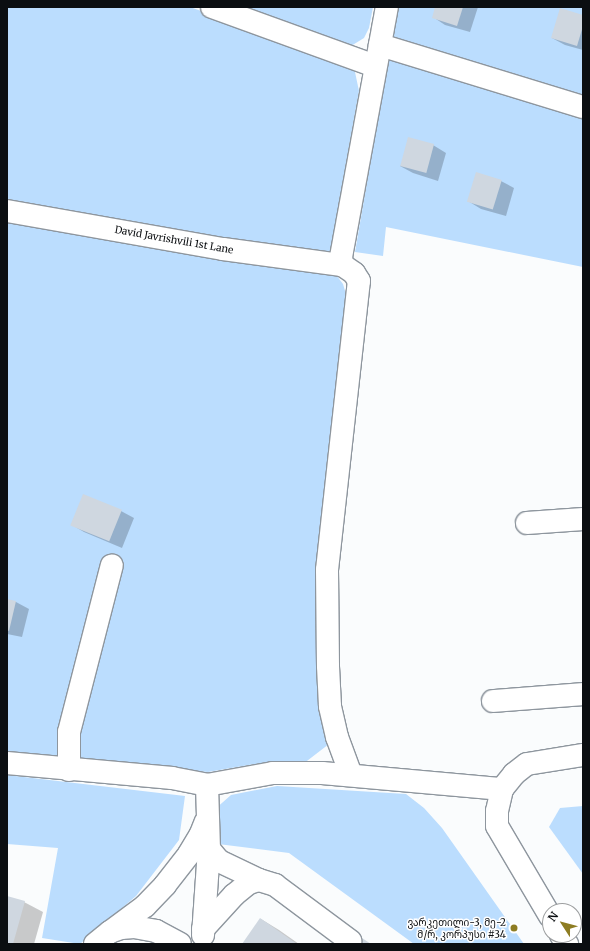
<!DOCTYPE html>
<meta charset="utf-8">
<style>
body{margin:0}
#map{position:relative;width:590px;height:951px;overflow:hidden;background:#fafcfd;font-family:Merriweather,"Noto Sans Georgian",serif}
div>[style]{position:absolute}
.green>*{inset:0;background:#bbddfe}
.shadow>*{inset:0;background:#0003}
.building>*{inset:0;background:#cfd7e0;transform-origin:0 0}
.roads{filter:drop-shadow(1px 0 #8e969e) drop-shadow(-1px 0 #8e969e) drop-shadow(0 1px #8e969e) drop-shadow(0 -1px #8e969e)}
.minor>*{height:22px;margin:-11px;padding:0 11px;transform-origin:11px;border-radius:11px;background:#fff}
.dots>*{width:11px;height:11px;translate:-50% -50%;box-sizing:border-box;border:2px solid #fff;border-radius:50%}
span{translate:-50% -50%;white-space:nowrap;text-align:center;line-height:1.15;-webkit-text-stroke:3px #fff;paint-order:stroke}
.street-label{font-size:10px;color:#0b0e11}
.poi-label{font-size:10px;color:#0b0e11}
.right{translate:-100% -50%;text-align:right}
.frame{position:absolute;inset:0;border:8px solid #0b0e11;pointer-events:none}
.north{position:absolute;left:542px;top:903px;width:40px;height:40px;box-sizing:border-box;background:#fff;border:1px solid #9d9fa0;border-radius:50%;rotate:306deg;font-size:11px;font-weight:700;line-height:16px;text-align:center;color:#0b0e11}
.north::after{content:'';display:block;margin:auto;width:14px;height:18px;background:#8e7d23;clip-path:polygon(50% 0,100% 100%,50% 72%,0 100%)}
</style>
<div id="map">
<div class="green">
<div style="clip-path:polygon(7px 7px,190px 7px,349px 64px,355px 72px,359px 91px,331px 247px,334px 272px,343px 284px,349px 304px,329px 744px,303px 764px,261px 763px,208px 772px,33px 759px,7px 755px)"></div>
<div style="clip-path:polygon(236px 7px,373px 7px,369px 28px,364px 38px,351px 46px,335px 44px)"></div>
<div style="clip-path:polygon(397px 7px,583px 7px,583px 267px,386px 227px,383px 256px,355px 252px)"></div>
<div style="clip-path:polygon(7px 775px,185px 796px,179px 840px,136px 896px,80px 944px,42px 938px,58px 848px,7px 844px)"></div>
<div style="clip-path:polygon(277px 786px,406px 794px,424px 808px,442px 828px,524px 944px,414px 944px,289px 853px,218px 844px,214px 810px,231px 795px)"></div>
<div style="clip-path:polygon(583px 806px,583px 874px,549px 827px,560px 808px)"></div>
</div>
<div class="shadow">
<div style="clip-path:polygon(436px 7px,478px 7px,470px 32px,445px 25px,433px 17px)"></div>
<div style="clip-path:polygon(583px 16px,583px 50px,565px 45px,552px 38px)"></div>
<div style="clip-path:polygon(433px 145px,446px 153px,438px 181px,413px 173px,400px 166px)"></div>
<div style="clip-path:polygon(501px 181px,514px 188px,506px 216px,481px 209px,468px 201px)"></div>
<div style="clip-path:polygon(121px 511px,134px 518px,122px 548px,84px 532px,72px 525px)"></div>
<div style="clip-path:polygon(7px 600px,16px 602px,29px 609px,22px 637px,7px 634px)"></div>
<div style="clip-path:polygon(7px 897px,24px 902px,43px 912px,34px 944px,7px 944px)"></div>
<div style="clip-path:polygon(261px 919px,279px 930px,299px 944px,243px 944px)"></div>
</div>
<div class="building">
<div style="clip-path:polygon(435px 7px,463px 7px,457px 26px,432px 18px)"></div>
<div style="clip-path:polygon(560px 8px,583px 15px,583px 26px,577px 46px,551px 38px)"></div>
<div style="left:408px;top:137px;width:27px;height:30px;rotate:15deg"></div>
<div style="left:476px;top:172px;width:27px;height:31px;rotate:17deg"></div>
<div style="left:83px;top:494px;width:42px;height:34px;rotate:22deg"></div>
<div style="clip-path:polygon(7px 599px,16px 601px,9px 631px,7px 630px)"></div>
<div style="clip-path:polygon(7px 896px,25px 901px,13px 944px,7px 944px)"></div>
<div style="clip-path:polygon(260px 918px,297px 944px,242px 944px)"></div>
<div style="clip-path:polygon(362px 938px,371px 944px,358px 944px)"></div>
</div>
<div class="roads">
<div class="minor">
<div style="left:212px;top:7px;width:173px;rotate:19.9deg"></div>
<div style="left:380px;top:45px;width:212px;rotate:17deg"></div>
<div style="left:7px;top:211px;width:219px;rotate:10deg"></div>
<div style="left:223px;top:249px;width:120px;rotate:7.7deg"></div>
<div style="left:527px;top:523px;width:56px;rotate:-4.1deg"></div>
<div style="left:493px;top:701px;width:90px;rotate:-4.4deg"></div>
<div style="left:7px;top:763px;width:166px;rotate:5.2deg"></div>
<div style="left:172px;top:778px;width:36px;rotate:11deg"></div>
<div style="left:207px;top:785px;width:67px;rotate:-10.3deg"></div>
<div style="left:273px;top:773px;width:49px"></div>
<div style="left:322px;top:773px;width:181px;rotate:5.1deg"></div>
<div style="left:69px;top:770px;width:38px;rotate:-90deg"></div>
<div style="left:69px;top:732px;width:172px;rotate:-75.6deg"></div>
<div style="left:351px;top:775px;width:40px;rotate:-110.2deg"></div>
<div style="left:337px;top:737px;width:32px;rotate:-103deg"></div>
<div style="left:330px;top:706px;width:40px;rotate:-92.9deg"></div>
<div style="left:328px;top:666px;width:96px;rotate:-90.6deg"></div>
<div style="left:327px;top:570px;width:291px;rotate:-83.7deg"></div>
<div style="left:359px;top:281px;width:9px;rotate:-122deg"></div>
<div style="left:354px;top:273px;width:14px;rotate:-146deg"></div>
<div style="left:342px;top:265px;width:8px;rotate:-97deg"></div>
<div style="left:341px;top:257px;width:254px;rotate:-79.6deg"></div>
<div style="left:209px;top:849px;width:16px;rotate:50deg"></div>
<div style="left:219px;top:861px;width:44px;rotate:25.4deg"></div>
<div style="left:550px;top:916px;width:104px;rotate:-120.5deg"></div>
<div style="left:497px;top:826px;width:15px;rotate:-90deg"></div>
<div style="left:497px;top:811px;width:23px;rotate:-77deg"></div>
<div style="left:502px;top:789px;width:19px;rotate:-51deg"></div>
<div style="left:514px;top:774px;width:16px;rotate:-38deg"></div>
<div style="left:527px;top:764px;width:57px;rotate:-9.1deg"></div>
<div style="left:203px;top:929px;width:46px;rotate:-47.6deg"></div>
<div style="left:234px;top:895px;width:19px;rotate:-39deg"></div>
<div style="left:249px;top:883px;width:10px;rotate:-17deg"></div>
<div style="left:259px;top:880px;width:17px;rotate:17deg"></div>
<div style="left:275px;top:885px;width:94px;rotate:36.7deg"></div>
<div style="left:110px;top:932px;width:44px;rotate:-36.6deg"></div>
<div style="left:145px;top:906px;width:29px;rotate:-46deg"></div>
<div style="left:165px;top:885px;width:39px;rotate:-52deg"></div>
<div style="left:189px;top:854px;width:21px;rotate:-59deg"></div>
<div style="left:200px;top:836px;width:16px;rotate:-68deg"></div>
<div style="left:203px;top:935px;width:86px;rotate:-86deg"></div>
<div style="left:209px;top:849px;width:64px;rotate:-91.8deg"></div>
<div style="left:561px;top:935px;width:11px;rotate:56deg"></div>
<div style="left:95px;top:944px;width:19px;rotate:-39deg"></div>
<div style="left:110px;top:932px;width:12px;rotate:-20deg"></div>
<div style="left:121px;top:928px;width:13px;rotate:-4deg"></div>
<div style="left:134px;top:927px;width:22px;rotate:10deg"></div>
<div style="left:156px;top:931px;width:27px;rotate:28deg"></div>
</div>
</div>
<div class="dots">
<div style="left:514px;top:928px;background:#8e7d23"></div>
</div>
<div class="street-label">
<span style="left:174px;top:240px;rotate:10deg">David Javrishvili 1st Lane</span>
</div>
<div class="poi-label">
<span class="right" style="left:506px;top:928px">ვარკეთილი-3, მე-2<br>მ/რ, კორპუსი #34</span>
</div>
<div class="frame"></div>
<div class="north">N</div>
</div>
